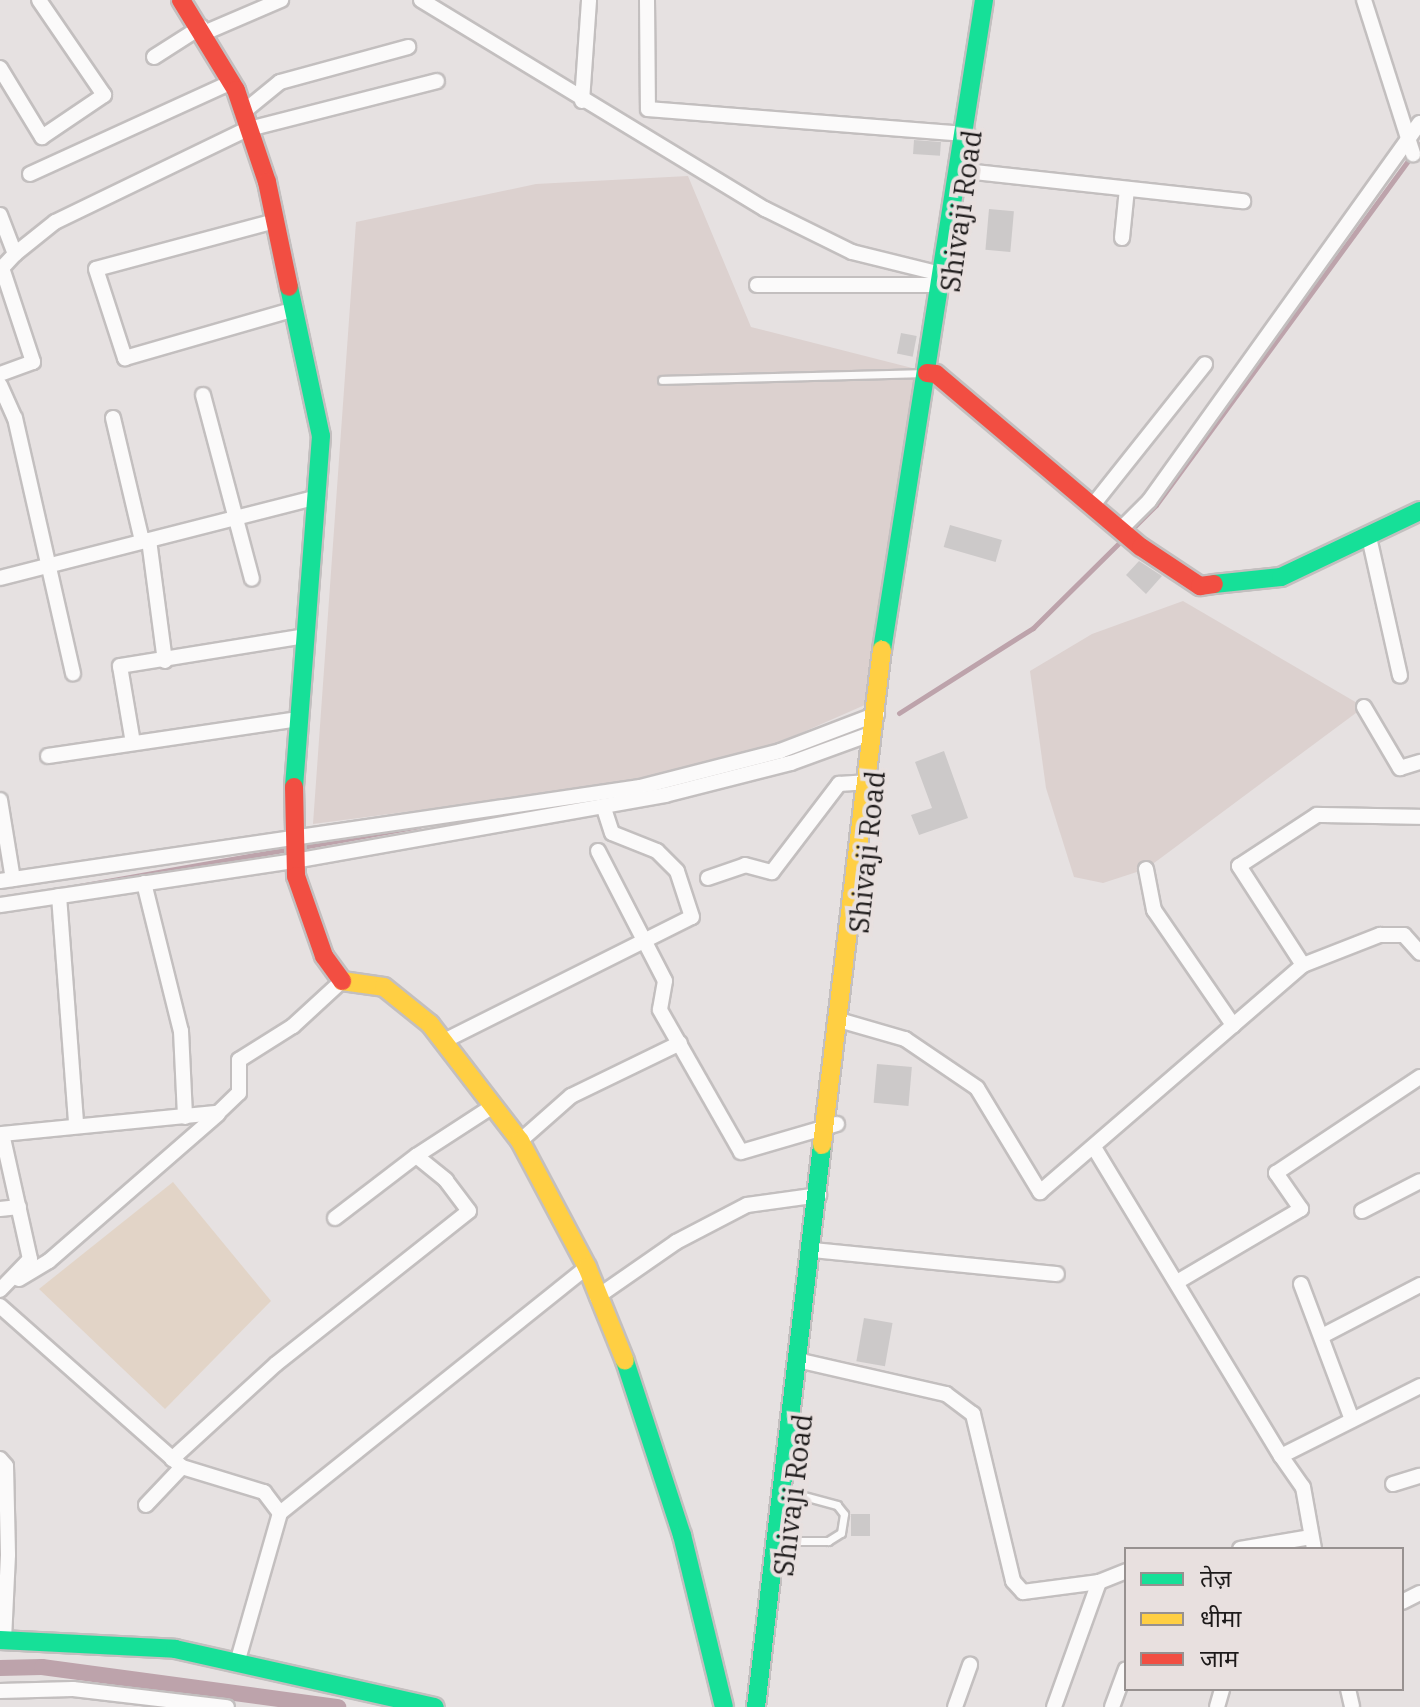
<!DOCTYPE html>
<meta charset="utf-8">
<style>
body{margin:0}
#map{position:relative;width:1420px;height:1707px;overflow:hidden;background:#e6e1e1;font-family:"IBM Plex Serif","Noto Sans Devanagari",serif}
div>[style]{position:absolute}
.built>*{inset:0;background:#dcd1cf}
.green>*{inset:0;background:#e2d4c7}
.stream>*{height:5px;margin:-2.5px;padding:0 2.5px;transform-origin:2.5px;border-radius:2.5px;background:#bda3ab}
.canal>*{height:16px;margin:-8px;padding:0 8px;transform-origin:8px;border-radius:8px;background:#bda3ab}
.building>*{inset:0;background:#ccc9c9;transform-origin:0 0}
.roads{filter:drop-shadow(2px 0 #c3bfbf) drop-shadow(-2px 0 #c3bfbf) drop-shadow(0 2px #c3bfbf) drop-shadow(0 -2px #c3bfbf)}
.lane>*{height:7px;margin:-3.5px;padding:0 3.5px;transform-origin:3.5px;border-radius:3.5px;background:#fbfafa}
.street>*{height:14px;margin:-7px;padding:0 7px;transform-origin:7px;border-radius:7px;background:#fbfafa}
.fast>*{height:18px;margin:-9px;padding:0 9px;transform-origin:9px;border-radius:9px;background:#16e098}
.slow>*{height:18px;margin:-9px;padding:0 9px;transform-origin:9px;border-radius:9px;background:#ffcf43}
.jam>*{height:18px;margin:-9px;padding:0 9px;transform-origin:9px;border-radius:9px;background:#f24e42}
span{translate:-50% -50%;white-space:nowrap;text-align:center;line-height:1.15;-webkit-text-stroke:8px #e8e0df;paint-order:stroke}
.street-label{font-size:28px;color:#1d1a1a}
.legend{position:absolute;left:1124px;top:1547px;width:280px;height:144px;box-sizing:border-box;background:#e8e0df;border:2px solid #979190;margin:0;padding:10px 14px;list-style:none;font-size:24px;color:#1d1a1a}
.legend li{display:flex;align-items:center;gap:16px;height:40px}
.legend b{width:40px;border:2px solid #979190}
</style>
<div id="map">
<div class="built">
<div style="clip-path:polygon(688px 176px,751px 327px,924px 371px,867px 704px,776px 744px,627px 783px,313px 824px,356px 222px,536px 184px)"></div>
<div style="clip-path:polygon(1183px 601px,1364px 707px,1146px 869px,1103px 883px,1074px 877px,1046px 788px,1030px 671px,1092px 634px)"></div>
</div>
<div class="green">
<div style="clip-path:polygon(173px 1182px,271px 1301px,165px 1409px,39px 1289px)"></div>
</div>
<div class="stream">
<div style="left:1131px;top:530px;width:35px;rotate:-45deg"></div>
<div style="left:1156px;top:505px;width:447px;rotate:-53.8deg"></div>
<div style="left:899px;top:713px;width:159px;rotate:-32.4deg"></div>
<div style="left:1033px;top:628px;width:128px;rotate:-44.7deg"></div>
<div style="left:302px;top:847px;width:119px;rotate:-10.2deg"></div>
<div style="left:62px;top:889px;width:230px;rotate:-10deg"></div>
</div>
<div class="canal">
<div style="left:0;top:1668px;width:42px;rotate:-1.4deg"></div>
<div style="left:42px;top:1667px;width:299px;rotate:7.7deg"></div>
</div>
<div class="building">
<div style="left:914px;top:140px;width:27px;height:14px;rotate:4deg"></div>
<div style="left:989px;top:209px;width:25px;height:41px;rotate:5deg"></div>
<div style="left:901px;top:333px;width:16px;height:21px;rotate:11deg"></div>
<div style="left:950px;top:525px;width:54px;height:23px;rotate:16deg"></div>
<div style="clip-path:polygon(1139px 561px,1162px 576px,1146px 594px,1126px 575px)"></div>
<div style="clip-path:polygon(944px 751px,968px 818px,919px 835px,911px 815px,932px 808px,915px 762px)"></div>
<div style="left:877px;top:1064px;width:35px;height:39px;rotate:5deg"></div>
<div style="left:864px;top:1318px;width:29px;height:44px;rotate:10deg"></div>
<div style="left:851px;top:1514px;width:19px;height:22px"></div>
</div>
<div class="roads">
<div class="lane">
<div style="left:662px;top:380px;width:262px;rotate:-1.5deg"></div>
<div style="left:780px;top:1541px;width:48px"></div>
<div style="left:828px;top:1541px;width:15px;rotate:-32deg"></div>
<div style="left:841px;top:1533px;width:19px;rotate:-81deg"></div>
<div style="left:844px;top:1514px;width:11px;rotate:-128deg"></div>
<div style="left:837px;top:1505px;width:54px;rotate:-164.9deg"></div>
</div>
<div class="street">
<div style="left:421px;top:0;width:403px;rotate:31.3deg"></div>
<div style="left:765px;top:209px;width:97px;rotate:26.3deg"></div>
<div style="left:852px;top:252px;width:100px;rotate:13.9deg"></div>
<div style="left:647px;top:0;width:109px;rotate:89.5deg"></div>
<div style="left:648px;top:109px;width:321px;rotate:4.5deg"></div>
<div style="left:1364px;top:0;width:162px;rotate:72.3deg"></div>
<div style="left:204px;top:33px;width:84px;rotate:-23.2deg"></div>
<div style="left:154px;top:57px;width:56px;rotate:-32.6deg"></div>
<div style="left:0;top:68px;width:81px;rotate:58.7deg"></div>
<div style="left:42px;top:137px;width:75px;rotate:-34.1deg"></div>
<div style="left:104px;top:95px;width:115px;rotate:-124.4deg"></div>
<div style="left:582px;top:101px;width:101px;rotate:-86deg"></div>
<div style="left:242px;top:113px;width:49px;rotate:-39.2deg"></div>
<div style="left:280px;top:82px;width:133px;rotate:-15.3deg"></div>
<div style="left:956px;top:170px;width:289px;rotate:6.2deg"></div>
<div style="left:30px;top:174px;width:222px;rotate:-24.5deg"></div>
<div style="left:0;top:215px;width:42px;rotate:69deg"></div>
<div style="left:15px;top:254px;width:19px;rotate:133deg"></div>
<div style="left:2px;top:268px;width:99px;rotate:71.7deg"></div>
<div style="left:33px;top:362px;width:35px;rotate:160deg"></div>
<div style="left:275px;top:221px;width:185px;rotate:165deg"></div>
<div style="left:96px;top:269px;width:94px;rotate:72deg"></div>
<div style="left:125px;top:358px;width:177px;rotate:-16.1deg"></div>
<div style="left:1122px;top:238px;width:49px;rotate:-84.2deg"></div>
<div style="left:15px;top:254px;width:51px;rotate:-38.7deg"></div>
<div style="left:55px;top:222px;width:211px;rotate:-25.8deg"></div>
<div style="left:245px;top:130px;width:198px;rotate:-14.3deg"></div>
<div style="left:757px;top:285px;width:182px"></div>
<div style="left:0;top:385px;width:36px;rotate:66deg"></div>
<div style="left:15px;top:418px;width:262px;rotate:77.2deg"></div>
<div style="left:203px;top:395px;width:190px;rotate:75.1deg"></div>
<div style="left:113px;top:418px;width:126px;rotate:76.7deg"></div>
<div style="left:1093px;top:505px;width:180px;rotate:-51.5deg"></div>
<div style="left:1121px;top:529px;width:40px;rotate:-45deg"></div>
<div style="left:1149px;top:501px;width:465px;rotate:-54.4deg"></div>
<div style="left:1369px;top:537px;width:142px;rotate:77.4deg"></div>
<div style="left:149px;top:540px;width:122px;rotate:82.5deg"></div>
<div style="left:0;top:578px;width:328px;rotate:-14.3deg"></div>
<div style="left:1364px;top:707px;width:71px;rotate:59.5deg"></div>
<div style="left:1400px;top:768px;width:21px;rotate:-17deg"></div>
<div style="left:133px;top:743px;width:78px;rotate:-99.6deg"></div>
<div style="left:120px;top:666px;width:188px;rotate:-9.2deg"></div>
<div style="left:48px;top:756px;width:253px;rotate:-8.4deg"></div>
<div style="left:0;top:800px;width:80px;rotate:80.7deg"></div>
<div style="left:598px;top:851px;width:146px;rotate:62.7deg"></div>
<div style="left:665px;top:981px;width:29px;rotate:100deg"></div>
<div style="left:660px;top:1010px;width:163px;rotate:60.3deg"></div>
<div style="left:741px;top:1152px;width:100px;rotate:-16.3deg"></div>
<div style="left:1146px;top:869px;width:42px;rotate:79deg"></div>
<div style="left:1154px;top:910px;width:140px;rotate:55.5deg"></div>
<div style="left:708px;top:878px;width:39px;rotate:-19deg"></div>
<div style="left:745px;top:865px;width:28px;rotate:15deg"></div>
<div style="left:772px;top:872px;width:111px;rotate:-52.7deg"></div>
<div style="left:839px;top:784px;width:26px;rotate:-4deg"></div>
<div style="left:0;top:881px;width:647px;rotate:-8.36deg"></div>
<div style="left:640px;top:787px;width:145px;rotate:-14.4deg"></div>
<div style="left:780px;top:751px;width:104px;rotate:-20.9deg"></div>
<div style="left:144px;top:883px;width:153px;rotate:76deg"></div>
<div style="left:181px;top:1031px;width:86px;rotate:87.3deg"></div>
<div style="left:59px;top:896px;width:229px;rotate:85.7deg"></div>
<div style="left:0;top:905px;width:298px;rotate:-8.5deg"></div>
<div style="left:295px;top:861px;width:376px;rotate:-10.1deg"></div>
<div style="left:665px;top:795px;width:130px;rotate:-14.3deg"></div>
<div style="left:791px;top:763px;width:87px;rotate:-20.1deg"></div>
<div style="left:1303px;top:965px;width:83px;rotate:-21.3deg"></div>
<div style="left:1380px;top:935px;width:24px"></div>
<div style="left:1404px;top:935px;width:24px;rotate:48deg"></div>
<div style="left:839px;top:1020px;width:69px;rotate:16.1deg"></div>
<div style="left:905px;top:1039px;width:87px;rotate:34.2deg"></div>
<div style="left:977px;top:1088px;width:122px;rotate:58.8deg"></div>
<div style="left:1040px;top:1192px;width:347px;rotate:-40.8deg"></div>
<div style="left:1303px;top:965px;width:118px;rotate:-122.9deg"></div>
<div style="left:1239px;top:866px;width:93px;rotate:-33.2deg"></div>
<div style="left:1317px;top:815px;width:103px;rotate:1.1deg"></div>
<div style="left:444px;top:1041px;width:277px;rotate:-26.6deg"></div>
<div style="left:692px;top:917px;width:48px;rotate:-108.1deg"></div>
<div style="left:677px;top:871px;width:28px;rotate:-135deg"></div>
<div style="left:657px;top:851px;width:48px;rotate:-158.2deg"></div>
<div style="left:612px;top:833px;width:28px;rotate:-108deg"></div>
<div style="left:520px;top:1141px;width:68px;rotate:-41.4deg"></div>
<div style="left:571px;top:1096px;width:121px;rotate:-25.9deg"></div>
<div style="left:1095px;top:1149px;width:359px;rotate:58.8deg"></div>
<div style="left:1281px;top:1456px;width:156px;rotate:-26.7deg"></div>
<div style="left:0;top:1209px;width:19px;rotate:-6deg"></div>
<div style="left:1362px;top:1211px;width:65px;rotate:-27.3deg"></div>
<div style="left:335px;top:1218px;width:102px;rotate:-37.4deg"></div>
<div style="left:812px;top:1250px;width:246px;rotate:5.6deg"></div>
<div style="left:19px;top:1279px;width:35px;rotate:-31deg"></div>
<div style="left:49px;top:1261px;width:224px;rotate:-41deg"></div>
<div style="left:1177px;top:1282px;width:144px;rotate:-30.5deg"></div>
<div style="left:1301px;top:1209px;width:44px;rotate:-124.8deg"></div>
<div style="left:1276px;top:1173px;width:173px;rotate:-33.7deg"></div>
<div style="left:1301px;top:1284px;width:145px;rotate:69.4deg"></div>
<div style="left:0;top:1290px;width:43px;rotate:-45.9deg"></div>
<div style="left:30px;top:1259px;width:128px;rotate:-102.6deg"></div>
<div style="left:2px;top:1134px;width:217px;rotate:-5.6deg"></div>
<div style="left:218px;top:1113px;width:29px;rotate:-44deg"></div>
<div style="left:239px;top:1093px;width:33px;rotate:-90deg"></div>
<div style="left:239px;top:1060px;width:64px;rotate:-32.2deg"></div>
<div style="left:293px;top:1026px;width:67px;rotate:-42.6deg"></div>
<div style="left:597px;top:1297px;width:96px;rotate:-34.8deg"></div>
<div style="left:676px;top:1242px;width:80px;rotate:-27.5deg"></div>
<div style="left:747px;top:1205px;width:73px;rotate:-7.9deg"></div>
<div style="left:0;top:1306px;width:243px;rotate:41.5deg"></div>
<div style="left:182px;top:1467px;width:86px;rotate:17deg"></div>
<div style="left:264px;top:1492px;width:26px;rotate:53deg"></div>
<div style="left:1324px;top:1335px;width:108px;rotate:-27.5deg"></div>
<div style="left:797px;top:1360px;width:153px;rotate:12.9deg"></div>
<div style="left:946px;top:1394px;width:34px;rotate:37deg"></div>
<div style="left:973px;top:1414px;width:172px;rotate:76.5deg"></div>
<div style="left:1013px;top:1581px;width:15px;rotate:48deg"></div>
<div style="left:1023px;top:1592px;width:77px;rotate:-7.5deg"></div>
<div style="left:1281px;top:1456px;width:38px;rotate:55deg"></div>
<div style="left:1303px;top:1487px;width:63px;rotate:79.9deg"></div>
<div style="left:0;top:1459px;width:9px;rotate:49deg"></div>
<div style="left:6px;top:1466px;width:89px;rotate:88.7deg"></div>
<div style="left:8px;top:1555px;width:85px;rotate:92.7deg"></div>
<div style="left:172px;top:1459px;width:141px;rotate:-42.4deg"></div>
<div style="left:276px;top:1364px;width:246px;rotate:-38.4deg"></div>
<div style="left:469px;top:1211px;width:39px;rotate:-127deg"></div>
<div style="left:446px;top:1180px;width:38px;rotate:-141deg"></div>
<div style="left:416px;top:1156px;width:92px;rotate:-33deg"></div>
<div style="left:1393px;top:1484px;width:28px;rotate:-17deg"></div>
<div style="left:146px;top:1505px;width:52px;rotate:-46.5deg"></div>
<div style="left:1240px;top:1549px;width:72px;rotate:-9.6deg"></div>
<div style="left:1402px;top:1602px;width:20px;rotate:-27deg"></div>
<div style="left:237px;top:1663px;width:156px;rotate:-74deg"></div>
<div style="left:280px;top:1513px;width:393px;rotate:-38.7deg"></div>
<div style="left:1348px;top:1689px;width:18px;rotate:77deg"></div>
<div style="left:0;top:1691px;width:73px;rotate:-1.6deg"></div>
<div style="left:73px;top:1689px;width:155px;rotate:6.7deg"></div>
<div style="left:955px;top:1707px;width:45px;rotate:-70.3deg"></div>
<div style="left:1054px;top:1707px;width:133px;rotate:-70.2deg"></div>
<div style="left:1099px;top:1582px;width:29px;rotate:-22deg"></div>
<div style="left:1112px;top:1707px;width:40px;rotate:-69.8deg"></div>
<div style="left:1217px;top:1707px;width:19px;rotate:-74deg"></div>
</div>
<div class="fast">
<div style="left:289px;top:287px;width:152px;rotate:77.9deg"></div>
<div style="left:321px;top:436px;width:352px;rotate:94.4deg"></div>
<div style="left:1214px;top:584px;width:67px;rotate:-6deg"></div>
<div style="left:1281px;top:577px;width:154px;rotate:-25.4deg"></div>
<div style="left:882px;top:650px;width:658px;rotate:-81.08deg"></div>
<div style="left:625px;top:1361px;width:183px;rotate:71.9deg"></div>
<div style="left:682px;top:1535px;width:177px;rotate:76.3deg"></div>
<div style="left:0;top:1640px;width:175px;rotate:2.9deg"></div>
<div style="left:175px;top:1649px;width:266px;rotate:12.6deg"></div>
<div style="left:756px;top:1707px;width:566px;rotate:-83.3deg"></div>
</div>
<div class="slow">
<div style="left:342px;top:981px;width:42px;rotate:8.1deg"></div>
<div style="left:384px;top:987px;width:59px;rotate:38.8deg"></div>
<div style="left:430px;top:1024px;width:148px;rotate:52.4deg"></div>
<div style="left:520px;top:1141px;width:143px;rotate:62deg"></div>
<div style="left:587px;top:1267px;width:101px;rotate:68deg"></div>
<div style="left:822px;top:1145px;width:499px;rotate:-83.1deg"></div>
</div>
<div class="jam">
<div style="left:181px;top:0;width:105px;rotate:58.6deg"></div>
<div style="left:236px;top:90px;width:97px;rotate:71.4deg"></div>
<div style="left:267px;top:182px;width:107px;rotate:78.2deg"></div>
<div style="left:927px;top:373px;width:9px;rotate:6deg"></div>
<div style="left:936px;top:374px;width:268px;rotate:40.2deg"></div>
<div style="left:1141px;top:547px;width:71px;rotate:33.5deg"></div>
<div style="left:1200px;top:586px;width:14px;rotate:-8deg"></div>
<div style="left:294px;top:787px;width:89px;rotate:88.7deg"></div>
<div style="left:296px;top:876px;width:85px;rotate:70.7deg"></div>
<div style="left:324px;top:956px;width:31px;rotate:54deg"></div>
</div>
</div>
<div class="street-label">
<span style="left:961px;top:211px;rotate:-82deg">Shivaji Road</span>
<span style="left:867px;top:852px;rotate:-84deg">Shivaji Road</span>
<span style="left:793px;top:1495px;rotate:-83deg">Shivaji Road</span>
</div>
<ul class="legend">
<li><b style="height:10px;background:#16e098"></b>तेज़</li>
<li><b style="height:10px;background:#ffcf43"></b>धीमा</li>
<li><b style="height:10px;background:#f24e42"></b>जाम</li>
</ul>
</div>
